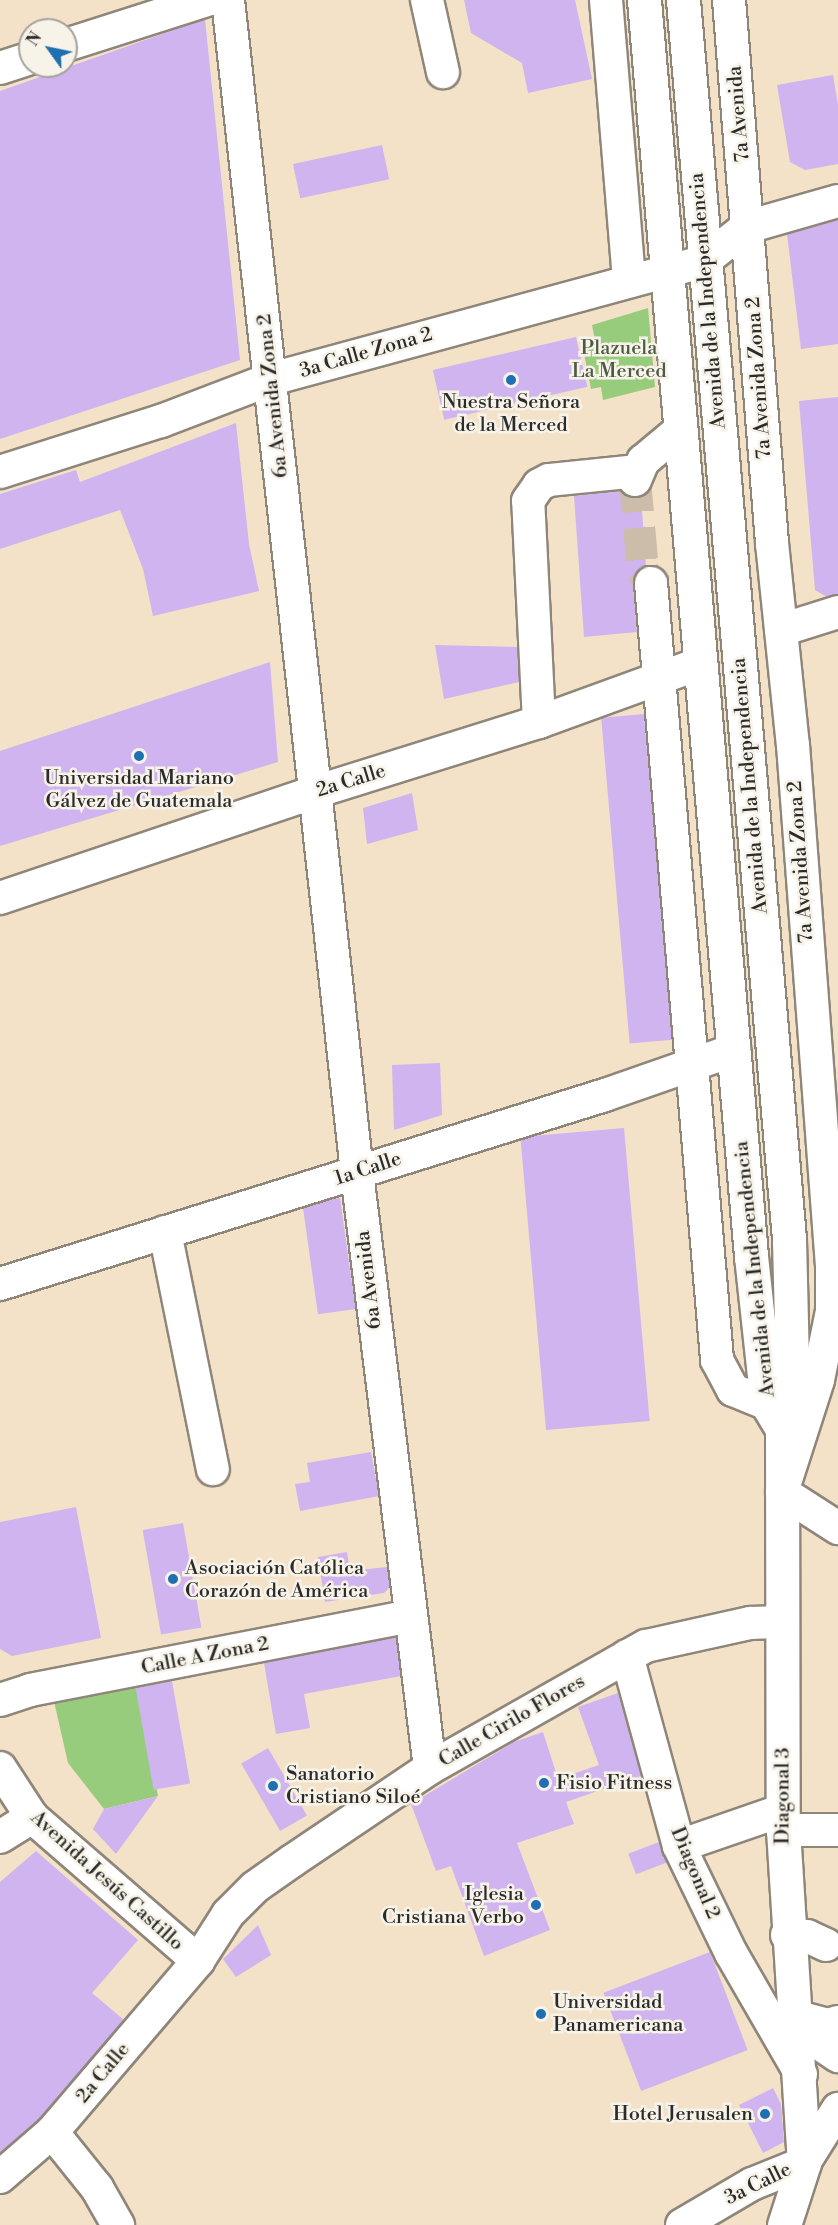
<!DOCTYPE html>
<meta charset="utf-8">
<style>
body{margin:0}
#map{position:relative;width:838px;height:2225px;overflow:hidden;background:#f3e2c8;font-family:"Libre Bodoni",serif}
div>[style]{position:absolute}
.green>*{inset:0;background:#98cc7d}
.building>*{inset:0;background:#cfb4ef;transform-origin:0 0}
.minor-tunnel>*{height:32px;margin-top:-16px;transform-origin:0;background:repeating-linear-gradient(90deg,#cbbda9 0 32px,transparent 0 48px)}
.roads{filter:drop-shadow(2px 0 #8f867a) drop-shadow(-2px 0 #8f867a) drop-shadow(0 2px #8f867a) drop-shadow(0 -2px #8f867a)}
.minor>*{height:32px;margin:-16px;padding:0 16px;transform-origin:16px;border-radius:16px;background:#fff}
.major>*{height:33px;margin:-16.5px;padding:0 16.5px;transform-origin:16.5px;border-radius:16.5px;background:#fff}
.dots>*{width:16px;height:16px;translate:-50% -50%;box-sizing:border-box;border:3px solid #f7f3e8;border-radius:50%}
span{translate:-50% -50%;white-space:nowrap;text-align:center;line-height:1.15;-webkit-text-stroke:5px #f7f3e8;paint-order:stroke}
.street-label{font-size:20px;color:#2b2b2b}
.park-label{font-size:20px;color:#4c5b44}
.poi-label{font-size:20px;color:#2b2b2b}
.left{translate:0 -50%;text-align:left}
.right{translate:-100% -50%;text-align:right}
.north{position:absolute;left:18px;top:18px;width:60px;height:60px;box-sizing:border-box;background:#f7f3e8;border:2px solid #a5a39c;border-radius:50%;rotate:303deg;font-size:16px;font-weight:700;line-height:24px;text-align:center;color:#2b2b2b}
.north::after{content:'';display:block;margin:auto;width:21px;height:27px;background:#1f6fb2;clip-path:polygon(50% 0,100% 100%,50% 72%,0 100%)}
</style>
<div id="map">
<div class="green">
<div style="clip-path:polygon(648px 308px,655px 387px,603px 400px,601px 387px,591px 389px,582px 343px,595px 340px,592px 325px)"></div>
<div style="clip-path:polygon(135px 1682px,158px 1796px,104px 1809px,68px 1763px,53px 1697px)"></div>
</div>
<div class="building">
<div style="clip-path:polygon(464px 0,575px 0,592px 79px,528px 93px,522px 63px,471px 33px)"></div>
<div style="clip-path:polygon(205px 19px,240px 360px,0 439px,0 91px)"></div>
<div style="clip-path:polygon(833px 75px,838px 105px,838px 164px,805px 170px,790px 162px,777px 85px)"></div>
<div style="left:382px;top:145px;width:35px;height:91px;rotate:78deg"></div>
<div style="clip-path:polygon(838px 220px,838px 344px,801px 349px,787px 234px)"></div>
<div style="left:576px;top:337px;width:51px;height:147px;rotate:77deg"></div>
<div style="clip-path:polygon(838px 397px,838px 595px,827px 597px,815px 590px,799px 401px)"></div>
<div style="clip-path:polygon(236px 423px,249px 544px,259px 591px,153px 616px,143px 569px,120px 510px,0 549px,0 494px,76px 470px,80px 482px)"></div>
<div style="clip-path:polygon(621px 491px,629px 497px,641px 496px,646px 566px,635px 575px,633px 584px,637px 632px,584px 637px,574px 496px)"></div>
<div style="clip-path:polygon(435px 645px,517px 647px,519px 682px,444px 699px)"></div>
<div style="clip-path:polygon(270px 662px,278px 762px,0 846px,0 751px)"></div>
<div style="left:644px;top:714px;width:327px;height:43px;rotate:85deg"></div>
<div style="clip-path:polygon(412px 793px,418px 830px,367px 844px,363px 808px)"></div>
<div style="clip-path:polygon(440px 1063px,442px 1115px,394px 1130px,392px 1065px)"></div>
<div style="left:624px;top:1128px;width:294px;height:104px;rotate:85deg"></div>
<div style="left:340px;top:1198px;width:112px;height:38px;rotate:82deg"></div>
<div style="clip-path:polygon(371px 1452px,379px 1496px,300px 1511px,295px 1484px,310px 1482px,307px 1463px)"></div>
<div style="clip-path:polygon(76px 1507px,101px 1638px,12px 1656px,0 1649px,0 1522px)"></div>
<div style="left:183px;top:1523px;width:106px;height:41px;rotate:80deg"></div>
<div style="clip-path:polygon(347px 1552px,350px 1571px,387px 1567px,390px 1587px,384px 1593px,325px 1602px,318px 1557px)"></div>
<div style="clip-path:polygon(396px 1637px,401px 1676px,304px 1694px,310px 1728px,276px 1734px,264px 1663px)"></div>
<div style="left:172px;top:1681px;width:104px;height:37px;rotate:80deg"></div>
<div style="clip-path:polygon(618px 1693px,641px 1776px,566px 1802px,574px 1824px,517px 1843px,550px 1930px,484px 1956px,451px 1866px,436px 1871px,411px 1804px,514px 1742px,543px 1732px,558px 1779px,599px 1765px,578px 1707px)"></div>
<div style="left:268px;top:1748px;width:78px;height:31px;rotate:60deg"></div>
<div style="clip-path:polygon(158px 1796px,116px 1854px,93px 1829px,104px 1809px)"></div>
<div style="left:659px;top:1842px;width:22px;height:33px;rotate:69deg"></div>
<div style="clip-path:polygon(36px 1851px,138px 1940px,92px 1993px,124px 2020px,39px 2119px,0 2153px,0 1882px)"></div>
<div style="clip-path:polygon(258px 1925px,271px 1955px,236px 1977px,223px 1959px)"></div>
<div style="left:710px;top:1952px;width:105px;height:114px;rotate:69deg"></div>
<div style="clip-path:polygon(773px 2088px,781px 2104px,784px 2142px,763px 2153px,739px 2105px)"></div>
</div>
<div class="minor-tunnel">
<div style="left:635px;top:480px;width:91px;rotate:85deg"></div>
<div style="left:643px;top:571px;width:9px;rotate:63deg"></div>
</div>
<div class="roads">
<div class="minor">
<div style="left:228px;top:0;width:1180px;rotate:83.72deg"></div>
<div style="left:357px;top:1173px;width:599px;rotate:83.01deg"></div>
<div style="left:427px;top:0;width:74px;rotate:77.5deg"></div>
<div style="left:606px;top:0;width:280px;rotate:85.3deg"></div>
<div style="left:729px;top:0;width:545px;rotate:85.47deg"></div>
<div style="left:772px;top:543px;width:203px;rotate:84.1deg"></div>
<div style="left:793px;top:745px;width:522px;rotate:85.72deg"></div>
<div style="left:832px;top:1266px;width:45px;rotate:90deg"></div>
<div style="left:832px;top:1311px;width:70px;rotate:101.5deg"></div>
<div style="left:818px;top:1380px;width:118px;rotate:107.8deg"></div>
<div style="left:782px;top:1492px;width:67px;rotate:32.7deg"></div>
<div style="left:66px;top:45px;width:148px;rotate:-17.7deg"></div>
<div style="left:0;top:68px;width:32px;rotate:-18deg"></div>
<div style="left:0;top:472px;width:169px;rotate:-17.6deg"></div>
<div style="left:161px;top:421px;width:118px;rotate:-20.9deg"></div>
<div style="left:271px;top:379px;width:449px;rotate:-15.2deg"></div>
<div style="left:704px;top:261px;width:55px;rotate:-38.3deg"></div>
<div style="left:747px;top:227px;width:95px;rotate:-15.9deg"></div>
<div style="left:635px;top:480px;width:21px;rotate:-67deg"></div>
<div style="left:643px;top:461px;width:48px;rotate:-40deg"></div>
<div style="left:651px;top:583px;width:780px;rotate:85.14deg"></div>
<div style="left:717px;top:1360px;width:34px;rotate:62deg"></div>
<div style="left:733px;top:1390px;width:37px;rotate:22deg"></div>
<div style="left:781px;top:630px;width:60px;rotate:-17.5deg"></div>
<div style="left:539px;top:722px;width:221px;rotate:-92.8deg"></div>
<div style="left:528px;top:501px;width:19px;rotate:-55deg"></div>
<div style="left:539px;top:485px;width:11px;rotate:-27deg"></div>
<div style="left:549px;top:480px;width:88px;rotate:-5.8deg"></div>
<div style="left:0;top:898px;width:332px;rotate:-18.6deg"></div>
<div style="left:315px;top:792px;width:235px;rotate:-17.4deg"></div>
<div style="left:539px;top:722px;width:172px;rotate:-20deg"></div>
<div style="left:165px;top:1232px;width:242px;rotate:78.6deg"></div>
<div style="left:0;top:1284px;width:634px;rotate:-17.35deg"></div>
<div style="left:605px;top:1095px;width:137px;rotate:-19.2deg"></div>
<div style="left:627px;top:1656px;width:197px;rotate:74.7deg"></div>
<div style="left:679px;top:1846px;width:119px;rotate:64.1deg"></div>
<div style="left:731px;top:1953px;width:140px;rotate:60deg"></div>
<div style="left:0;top:1700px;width:32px;rotate:-18deg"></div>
<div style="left:30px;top:1690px;width:388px;rotate:-11deg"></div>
<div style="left:0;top:1768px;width:59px;rotate:56.9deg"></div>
<div style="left:32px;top:1817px;width:220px;rotate:40.9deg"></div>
<div style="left:783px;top:1830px;width:55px"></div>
<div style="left:0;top:1837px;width:38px;rotate:-32deg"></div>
<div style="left:679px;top:1846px;width:110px;rotate:-19.1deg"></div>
<div style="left:787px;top:1935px;width:20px;rotate:3deg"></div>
<div style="left:807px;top:1936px;width:21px;rotate:25deg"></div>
<div style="left:794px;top:2016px;width:35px;rotate:15deg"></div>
<div style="left:828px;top:2025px;width:10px;rotate:-17deg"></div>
<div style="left:797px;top:2037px;width:24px;rotate:17deg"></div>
<div style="left:820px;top:2044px;width:22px;rotate:34deg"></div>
<div style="left:52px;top:2132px;width:72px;rotate:51.2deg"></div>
<div style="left:97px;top:2188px;width:43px;rotate:60.4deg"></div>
<div style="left:0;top:2177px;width:69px;rotate:-40.9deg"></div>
<div style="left:52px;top:2132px;width:225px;rotate:-49.5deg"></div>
<div style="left:198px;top:1961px;width:56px;rotate:-57.4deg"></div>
<div style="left:228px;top:1914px;width:38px;rotate:-45deg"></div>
<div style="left:255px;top:1887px;width:45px;rotate:-35.1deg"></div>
<div style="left:292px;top:1861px;width:166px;rotate:-34deg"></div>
<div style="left:430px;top:1768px;width:248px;rotate:-29.5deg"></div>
<div style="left:646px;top:1646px;width:107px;rotate:-12.5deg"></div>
<div style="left:750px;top:1623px;width:32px;rotate:-2deg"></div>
<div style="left:682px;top:2225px;width:81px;rotate:-30.4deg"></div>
<div style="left:752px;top:2184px;width:56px;rotate:-22deg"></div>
<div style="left:804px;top:2163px;width:64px;rotate:-57.8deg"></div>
</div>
<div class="major">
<div style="left:644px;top:0;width:1261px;rotate:85.13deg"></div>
<div style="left:751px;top:1256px;width:149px;rotate:83.8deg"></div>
<div style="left:767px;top:1404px;width:29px;rotate:59deg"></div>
<div style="left:683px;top:0;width:1245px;rotate:85.11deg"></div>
<div style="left:789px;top:1240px;width:159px;rotate:88.6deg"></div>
<div style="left:793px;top:1399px;width:32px;rotate:110deg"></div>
<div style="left:782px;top:1429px;width:401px;rotate:89.9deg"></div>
<div style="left:783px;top:1830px;width:334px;rotate:86.4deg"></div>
<div style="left:804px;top:2163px;width:65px;rotate:107.9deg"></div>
</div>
</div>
<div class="dots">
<div style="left:511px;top:380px;background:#1f6fb2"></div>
<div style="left:139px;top:756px;background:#1f6fb2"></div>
<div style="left:173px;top:1579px;background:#1f6fb2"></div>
<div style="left:544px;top:1783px;background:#1f6fb2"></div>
<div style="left:273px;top:1786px;background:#1f6fb2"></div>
<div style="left:536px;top:1905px;background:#1f6fb2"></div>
<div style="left:541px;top:2014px;background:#1f6fb2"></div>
<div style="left:765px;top:2114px;background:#1f6fb2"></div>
</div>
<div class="street-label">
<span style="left:739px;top:114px;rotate:-95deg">7a Avenida</span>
<span style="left:708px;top:301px;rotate:-95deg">Avenida de la Independencia</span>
<span style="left:366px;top:353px;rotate:-16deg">3a Calle Zona 2</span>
<span style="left:759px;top:378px;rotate:-94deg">7a Avenida Zona 2</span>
<span style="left:273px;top:396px;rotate:-96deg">6a Avenida Zona 2</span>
<span style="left:351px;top:781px;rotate:-17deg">2a Calle</span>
<span style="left:750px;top:786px;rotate:-95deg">Avenida de la Independencia</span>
<span style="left:801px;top:862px;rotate:-94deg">7a Avenida Zona 2</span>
<span style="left:368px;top:1169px;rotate:-18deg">1a Calle</span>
<span style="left:755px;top:1269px;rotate:-96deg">Avenida de la Independencia</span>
<span style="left:369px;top:1280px;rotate:-97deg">6a Avenida</span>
<span style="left:205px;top:1656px;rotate:-11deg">Calle A Zona 2</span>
<span style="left:512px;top:1721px;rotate:-30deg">Calle Cirilo Flores</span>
<span style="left:783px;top:1796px;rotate:-90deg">Diagonal 3</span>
<span style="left:695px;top:1873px;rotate:67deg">Diagonal 2</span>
<span style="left:107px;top:1881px;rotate:42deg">Avenida Jesús Castillo</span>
<span style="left:103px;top:2073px;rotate:-50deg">2a Calle</span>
<span style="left:758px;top:2184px;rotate:-26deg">3a Calle</span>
</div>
<div class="park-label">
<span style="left:619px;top:360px">Plazuela<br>La Merced</span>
</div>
<div class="poi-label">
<span style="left:511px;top:414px">Nuestra Señora<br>de la Merced</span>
<span style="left:139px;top:790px">Universidad Mariano<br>Gálvez de Guatemala</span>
<span class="left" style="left:185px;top:1580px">Asociación Católica<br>Corazón de América</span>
<span class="left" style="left:286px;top:1786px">Sanatorio<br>Cristiano Siloé</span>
<span class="left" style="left:556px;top:1783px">Fisio Fitness</span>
<span class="right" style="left:524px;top:1906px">Iglesia<br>Cristiana Verbo</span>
<span class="left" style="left:553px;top:2014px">Universidad<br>Panamericana</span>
<span class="right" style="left:753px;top:2114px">Hotel Jerusalen</span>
</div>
<div class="north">N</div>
</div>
